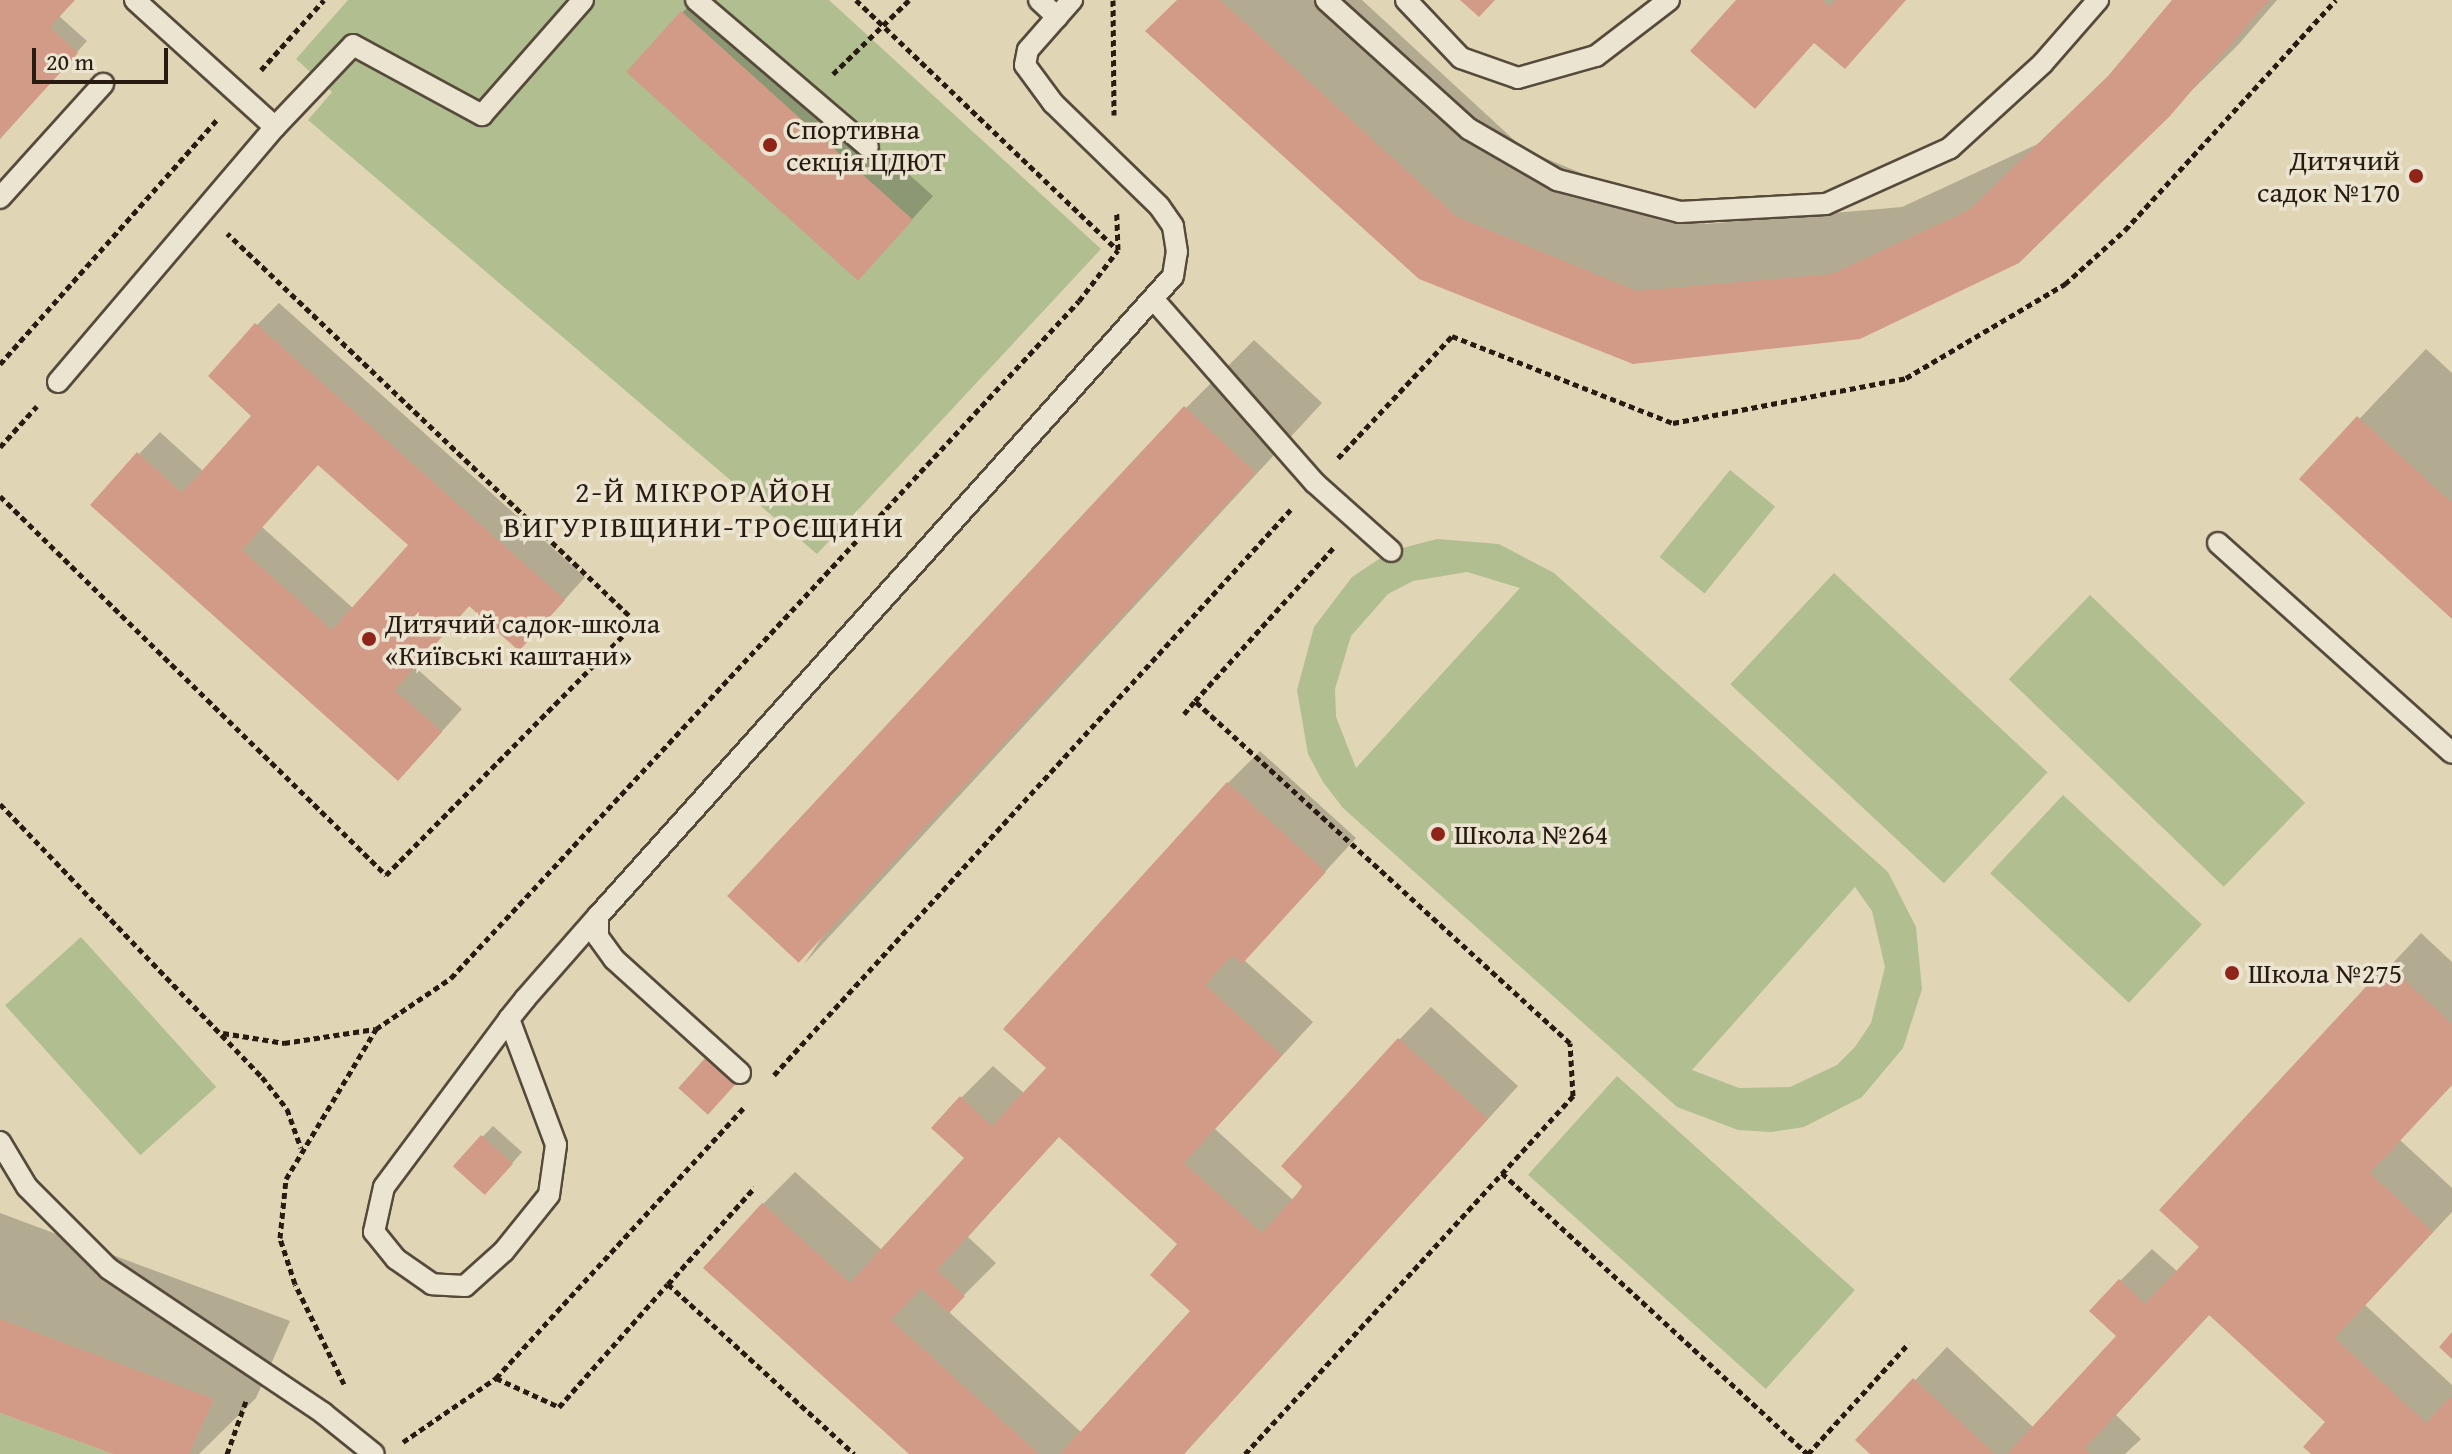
<!DOCTYPE html>
<meta charset="utf-8">
<style>
body{margin:0}
#map{position:relative;width:2452px;height:1454px;overflow:hidden;background:#e0d6b6;font-family:"Gentium Book Plus",serif}
div>[style]{position:absolute}
.green>*{inset:0;background:#b0be90;transform-origin:0 0}
.shadow>*{inset:0;background:#0003}
.building>*{inset:0;background:#d29b87;transform-origin:0 0}
.path>*{height:5px;margin-top:-2.5px;transform-origin:0;background:repeating-linear-gradient(90deg,#281b12 0 6px,transparent 0 10px)}
.roads{filter:drop-shadow(2px 0 #564a3b) drop-shadow(-2px 0 #564a3b) drop-shadow(0 2px #564a3b) drop-shadow(0 -2px #564a3b)}
.service>*{height:20px;margin:-10px;padding:0 10px;transform-origin:10px;border-radius:10px;background:#ebe4d0}
.dots>*{width:22px;height:22px;translate:-50% -50%;box-sizing:border-box;border:4px solid #ebe4d0;border-radius:50%}
span{translate:-50% -50%;white-space:nowrap;text-align:center;line-height:1.15;-webkit-text-stroke:7px #ebe4d0;paint-order:stroke}
.poi-label{font-size:28px;color:#281b12}
.left{translate:0 -50%;text-align:left}
.right{translate:-100% -50%;text-align:right}
.neighbourhood-label{font-size:30px;color:#281b12;letter-spacing:2px}
.scale{position:absolute;left:32px;top:48px;width:136px;height:36px;box-sizing:border-box;border:4px solid #281b12;border-top:0;padding-left:10px;font-size:24px;line-height:28px;white-space:nowrap;color:#281b12;-webkit-text-stroke:6px #ebe4d0;paint-order:stroke}
</style>
<div id="map">
<div class="green">
<div style="clip-path:polygon(348px 0,829px 0,1101px 249px,817px 554px,308px 120px,332px 92px,296px 59px)"></div>
<div style="left:1730px;top:470px;width:58px;height:112px;rotate:39deg"></div>
<div style="clip-path:polygon(evenodd,1437px 539px,1499px 544px,1554px 573px,1888px 872px,1916px 927px,1922px 989px,1903px 1048px,1862px 1097px,1804px 1127px,1771px 1132px,1738px 1130px,1677px 1107px,1343px 808px,1323px 782px,1308px 754px,1297px 690px,1314px 627px,1352px 577px,1391px 551px,1437px 539px,1467px 572px,1520px 588px,1356px 768px,1336px 717px,1335px 689px,1351px 636px,1388px 594px,1413px 581px,1467px 572px,1437px 539px,1855px 887px,1872px 911px,1885px 967px,1871px 1023px,1855px 1047px,1837px 1065px,1790px 1087px,1739px 1088px,1692px 1070px,1855px 887px)"></div>
<div style="left:1834px;top:573px;width:292px;height:152px;rotate:43deg"></div>
<div style="left:2090px;top:595px;width:299px;height:117px;rotate:44deg"></div>
<div style="left:2063px;top:795px;width:190px;height:107px;rotate:43deg"></div>
<div style="left:81px;top:937px;width:202px;height:102px;rotate:48deg"></div>
<div style="left:1617px;top:1076px;width:320px;height:133px;rotate:42deg"></div>
<div style="clip-path:polygon(0 1413px,113px 1454px,0 1454px)"></div>
</div>
<div class="shadow">
<div style="clip-path:polygon(0 0,73px 0,59px 16px,87px 41px,0 138px)"></div>
<div style="clip-path:polygon(695px 0,714px 0,933px 196px,880px 255px,682px 13px)"></div>
<div style="clip-path:polygon(1178px 0,1362px 0,1525px 150px,1706px 224px,1902px 207px,2040px 143px,2119px 66px,2174px 0,2277px 0,2238px 45px,2018px 261px,1634px 362px)"></div>
<div style="clip-path:polygon(1738px 0,1905px 0,1815px 40px)"></div>
<div style="clip-path:polygon(evenodd,279px 303px,585px 577px,540px 627px,470px 605px,415px 667px,462px 709px,420px 756px,139px 454px,160px 432px,204px 472px,254px 415px,257px 325px,279px 303px,319px 463px,411px 545px,354px 609px,262px 527px,319px 463px)"></div>
<div style="clip-path:polygon(1254px 340px,1322px 403px,804px 964px,1186px 408px)"></div>
<div style="clip-path:polygon(2426px 349px,2452px 373px,2452px 616px,2302px 479px)"></div>
<div style="clip-path:polygon(evenodd,1260px 751px,1356px 838px,1244px 960px,1313px 1022px,1215px 1129px,1293px 1200px,1399px 1040px,1431px 1007px,1518px 1086px,1184px 1454px,912px 1454px,763px 1204px,795px 1172px,882px 1250px,967px 1158px,961px 1098px,993px 1066px,1025px 1094px,1049px 1068px,1228px 783px,1260px 751px,1060px 1135px,1180px 1244px,1193px 1311px,1082px 1433px,948px 1311px,996px 1263px,968px 1237px,1060px 1135px)"></div>
<div style="clip-path:polygon(2421px 933px,2452px 962px,2452px 1085px,2400px 1140px,2452px 1188px,2452px 1212px,2365px 1305px,2452px 1385px,2452px 1454px,2314px 1454px,2328px 1422px,2211px 1313px,2116px 1415px,2141px 1439px,2125px 1454px,1873px 1454px,1858px 1440px,1947px 1347px,2034px 1428px,2119px 1336px,2120px 1281px,2152px 1249px,2178px 1272px,2202px 1247px,2162px 1210px)"></div>
<div style="clip-path:polygon(493px 1126px,522px 1152px,495px 1183px,455px 1166px)"></div>
<div style="clip-path:polygon(0 1213px,290px 1321px,256px 1398px,199px 1454px,119px 1454px,0 1411px)"></div>
</div>
<div class="building">
<div style="clip-path:polygon(0 0,75px 0,50px 27px,78px 53px,0 139px)"></div>
<div style="clip-path:polygon(1177px 0,1220px 0,1457px 217px,1637px 291px,1832px 274px,1969px 210px,2108px 76px,2172px 0,2269px 0,2170px 116px,2019px 263px,1860px 339px,1633px 364px,1419px 279px,1145px 31px)"></div>
<div style="clip-path:polygon(1460px 0,1495px 0,1479px 17px)"></div>
<div style="clip-path:polygon(1736px 0,1822px 0,1830px 7px,1836px 0,1906px 0,1845px 69px,1814px 43px,1755px 109px,1690px 51px)"></div>
<div style="left:681px;top:11px;width:312px;height:82px;rotate:42deg"></div>
<div style="clip-path:polygon(evenodd,255px 323px,565px 600px,519px 651px,469px 606px,395px 690px,442px 732px,398px 781px,90px 505px,137px 452px,182px 493px,251px 416px,208px 376px,255px 323px,318px 465px,408px 545px,332px 630px,242px 550px,318px 465px)"></div>
<div style="left:1184px;top:406px;width:98px;height:670px;rotate:43deg"></div>
<div style="clip-path:polygon(2357px 416px,2452px 503px,2452px 619px,2299px 479px)"></div>
<div style="clip-path:polygon(1227px 782px,1326px 872px,1242px 964px,1232px 955px,1205px 985px,1282px 1055px,1184px 1163px,1262px 1233px,1303px 1187px,1281px 1166px,1398px 1038px,1488px 1119px,1184px 1454px,1060px 1454px,1190px 1311px,1150px 1275px,1177px 1244px,1059px 1137px,937px 1270px,965px 1296px,949px 1313px,921px 1288px,891px 1320px,1039px 1454px,909px 1454px,703px 1268px,762px 1203px,850px 1283px,964px 1158px,931px 1128px,960px 1096px,992px 1126px,1046px 1068px,1003px 1029px)"></div>
<div style="clip-path:polygon(2387px 964px,2452px 1024px,2452px 1085px,2370px 1173px,2433px 1232px,2335px 1338px,2426px 1423px,2452px 1396px,2452px 1454px,2311px 1454px,2303px 1447px,2325px 1422px,2209px 1315px,2085px 1448px,2091px 1454px,2007px 1454px,2116px 1336px,2089px 1311px,2119px 1279px,2145px 1304px,2199px 1247px,2159px 1210px)"></div>
<div style="left:707px;top:1056px;width:40px;height:43px;rotate:42deg"></div>
<div style="left:481px;top:1135px;width:43px;height:42px;rotate:42deg"></div>
<div style="clip-path:polygon(0 1319px,214px 1399px,189px 1454px,113px 1454px,0 1413px)"></div>
<div style="clip-path:polygon(2452px 1332px,2452px 1359px,2439px 1347px)"></div>
<div style="clip-path:polygon(1913px 1378px,1995px 1454px,1870px 1454px,1855px 1440px)"></div>
</div>
<div class="path">
<div style="left:856px;top:0;width:362px;rotate:43.7deg"></div>
<div style="left:1113px;top:0;width:115px;rotate:89.5deg"></div>
<div style="left:261px;top:70px;width:94px;rotate:-48deg"></div>
<div style="left:833px;top:74px;width:106px;rotate:-44.2deg"></div>
<div style="left:0;top:364px;width:327px;rotate:-48.4deg"></div>
<div style="left:0;top:447px;width:55px;rotate:-47.9deg"></div>
<div style="left:1338px;top:458px;width:167px;rotate:-46.9deg"></div>
<div style="left:1452px;top:336px;width:238px;rotate:21.5deg"></div>
<div style="left:1673px;top:423px;width:237px;rotate:-10.9deg"></div>
<div style="left:1906px;top:378px;width:185px;rotate:-30.6deg"></div>
<div style="left:2065px;top:284px;width:81px;rotate:-42deg"></div>
<div style="left:2125px;top:230px;width:312px;rotate:-47.5deg"></div>
<div style="left:0;top:496px;width:541px;rotate:44.48deg"></div>
<div style="left:386px;top:875px;width:356px;rotate:-45.3deg"></div>
<div style="left:636px;top:622px;width:564px;rotate:-136.44deg"></div>
<div style="left:1184px;top:714px;width:17px;rotate:-50deg"></div>
<div style="left:0;top:804px;width:378px;rotate:46.2deg"></div>
<div style="left:262px;top:1077px;width:41px;rotate:52deg"></div>
<div style="left:287px;top:1109px;width:41px;rotate:70.3deg"></div>
<div style="left:223px;top:1033px;width:62px;rotate:9.3deg"></div>
<div style="left:284px;top:1043px;width:92px;rotate:-8.7deg"></div>
<div style="left:774px;top:1075px;width:769px;rotate:-47.58deg"></div>
<div style="left:1502px;top:1173px;width:415px;rotate:42.6deg"></div>
<div style="left:668px;top:1284px;width:130px;rotate:-48.1deg"></div>
<div style="left:496px;top:1378px;width:69px;rotate:24.7deg"></div>
<div style="left:559px;top:1407px;width:164px;rotate:-48.5deg"></div>
<div style="left:668px;top:1284px;width:252px;rotate:42.4deg"></div>
<div style="left:344px;top:1384px;width:111px;rotate:-116.1deg"></div>
<div style="left:295px;top:1284px;width:48px;rotate:-108.1deg"></div>
<div style="left:280px;top:1238px;width:59px;rotate:-84.2deg"></div>
<div style="left:286px;top:1179px;width:175px;rotate:-59deg"></div>
<div style="left:376px;top:1029px;width:91px;rotate:-34.2deg"></div>
<div style="left:451px;top:978px;width:923px;rotate:-47.15deg"></div>
<div style="left:1079px;top:301px;width:64px;rotate:-52.6deg"></div>
<div style="left:1118px;top:250px;width:37px;rotate:-92deg"></div>
<div style="left:403px;top:1442px;width:113px;rotate:-34.5deg"></div>
<div style="left:496px;top:1378px;width:369px;rotate:-47.5deg"></div>
<div style="left:227px;top:1454px;width:56px;rotate:-70.3deg"></div>
<div style="left:1245px;top:1454px;width:486px;rotate:-47.5deg"></div>
<div style="left:1573px;top:1096px;width:53px;rotate:-93.2deg"></div>
<div style="left:1570px;top:1043px;width:508px;rotate:-137.64deg"></div>
<div style="left:1195px;top:701px;width:209px;rotate:-47.9deg"></div>
<div style="left:1808px;top:1454px;width:150px;rotate:-47.7deg"></div>
</div>
<div class="roads">
<div class="service">
<div style="left:696px;top:0;width:226px;rotate:40.5deg"></div>
<div style="left:1039px;top:0;width:25px;rotate:43deg"></div>
<div style="left:1326px;top:0;width:193px;rotate:42.1deg"></div>
<div style="left:1469px;top:129px;width:102px;rotate:30.1deg"></div>
<div style="left:1557px;top:180px;width:127px;rotate:14.6deg"></div>
<div style="left:1680px;top:212px;width:146px;rotate:-3.1deg"></div>
<div style="left:1826px;top:204px;width:136px;rotate:-24.3deg"></div>
<div style="left:1950px;top:148px;width:126px;rotate:-42.4deg"></div>
<div style="left:2043px;top:63px;width:84px;rotate:-48.9deg"></div>
<div style="left:1406px;top:0;width:80px;rotate:46.5deg"></div>
<div style="left:1461px;top:58px;width:60px;rotate:19.3deg"></div>
<div style="left:1518px;top:78px;width:81px;rotate:-15.8deg"></div>
<div style="left:1596px;top:56px;width:92px;rotate:-37.5deg"></div>
<div style="left:275px;top:127px;width:113px;rotate:-46.4deg"></div>
<div style="left:353px;top:45px;width:147px;rotate:28.5deg"></div>
<div style="left:482px;top:115px;width:153px;rotate:-48.7deg"></div>
<div style="left:0;top:198px;width:154px;rotate:-47.9deg"></div>
<div style="left:1155px;top:301px;width:242px;rotate:48.7deg"></div>
<div style="left:1315px;top:483px;width:102px;rotate:41.8deg"></div>
<div style="left:58px;top:382px;width:335px;rotate:-49.6deg"></div>
<div style="left:275px;top:127px;width:189px;rotate:-137.8deg"></div>
<div style="left:2218px;top:543px;width:314px;rotate:41.9deg"></div>
<div style="left:509px;top:1019px;width:134px;rotate:69.5deg"></div>
<div style="left:556px;top:1145px;width:50px;rotate:98deg"></div>
<div style="left:549px;top:1195px;width:72px;rotate:128.8deg"></div>
<div style="left:504px;top:1251px;width:52px;rotate:138.1deg"></div>
<div style="left:465px;top:1286px;width:33px;rotate:-177deg"></div>
<div style="left:432px;top:1284px;width:44px;rotate:-145.2deg"></div>
<div style="left:396px;top:1259px;width:35px;rotate:-129deg"></div>
<div style="left:374px;top:1232px;width:46px;rotate:-77.5deg"></div>
<div style="left:384px;top:1187px;width:209px;rotate:-53.3deg"></div>
<div style="left:509px;top:1019px;width:26px;rotate:-51deg"></div>
<div style="left:525px;top:999px;width:111px;rotate:-48.7deg"></div>
<div style="left:740px;top:1073px;width:170px;rotate:-137.9deg"></div>
<div style="left:614px;top:959px;width:27px;rotate:-126deg"></div>
<div style="left:598px;top:937px;width:21px;rotate:-90deg"></div>
<div style="left:598px;top:916px;width:860px;rotate:-48.06deg"></div>
<div style="left:1173px;top:276px;width:24px;rotate:-81deg"></div>
<div style="left:1177px;top:252px;width:26px;rotate:-99deg"></div>
<div style="left:1173px;top:226px;width:24px;rotate:-125deg"></div>
<div style="left:1159px;top:206px;width:148px;rotate:-135.8deg"></div>
<div style="left:1053px;top:103px;width:47px;rotate:-126.4deg"></div>
<div style="left:1025px;top:65px;width:15px;rotate:-79deg"></div>
<div style="left:1028px;top:50px;width:67px;rotate:-48.7deg"></div>
<div style="left:0;top:1142px;width:52px;rotate:59deg"></div>
<div style="left:27px;top:1187px;width:116px;rotate:45deg"></div>
<div style="left:109px;top:1269px;width:258px;rotate:33.9deg"></div>
<div style="left:323px;top:1413px;width:65px;rotate:38.8deg"></div>
</div>
</div>
<div class="dots">
<div style="left:770px;top:145px;background:#8f2418"></div>
<div style="left:2416px;top:176px;background:#8f2418"></div>
<div style="left:369px;top:639px;background:#8f2418"></div>
<div style="left:1438px;top:834px;background:#8f2418"></div>
<div style="left:2232px;top:973px;background:#8f2418"></div>
</div>
<div class="poi-label">
<span class="left" style="left:786px;top:145px">Спортивна<br>секція ЦДЮТ</span>
<span class="right" style="left:2400px;top:176px">Дитячий<br>садок №170</span>
<span class="left" style="left:385px;top:639px">Дитячий садок-школа<br>«Київські каштани»</span>
<span class="left" style="left:1454px;top:834px">Школа №264</span>
<span class="left" style="left:2248px;top:973px">Школа №275</span>
</div>
<div class="neighbourhood-label">
<span style="left:704px;top:508px">2-Й МІКРОРАЙОН<br>ВИГУРІВЩИНИ-ТРОЄЩИНИ</span>
</div>
<div class="scale">20 m</div>
</div>
